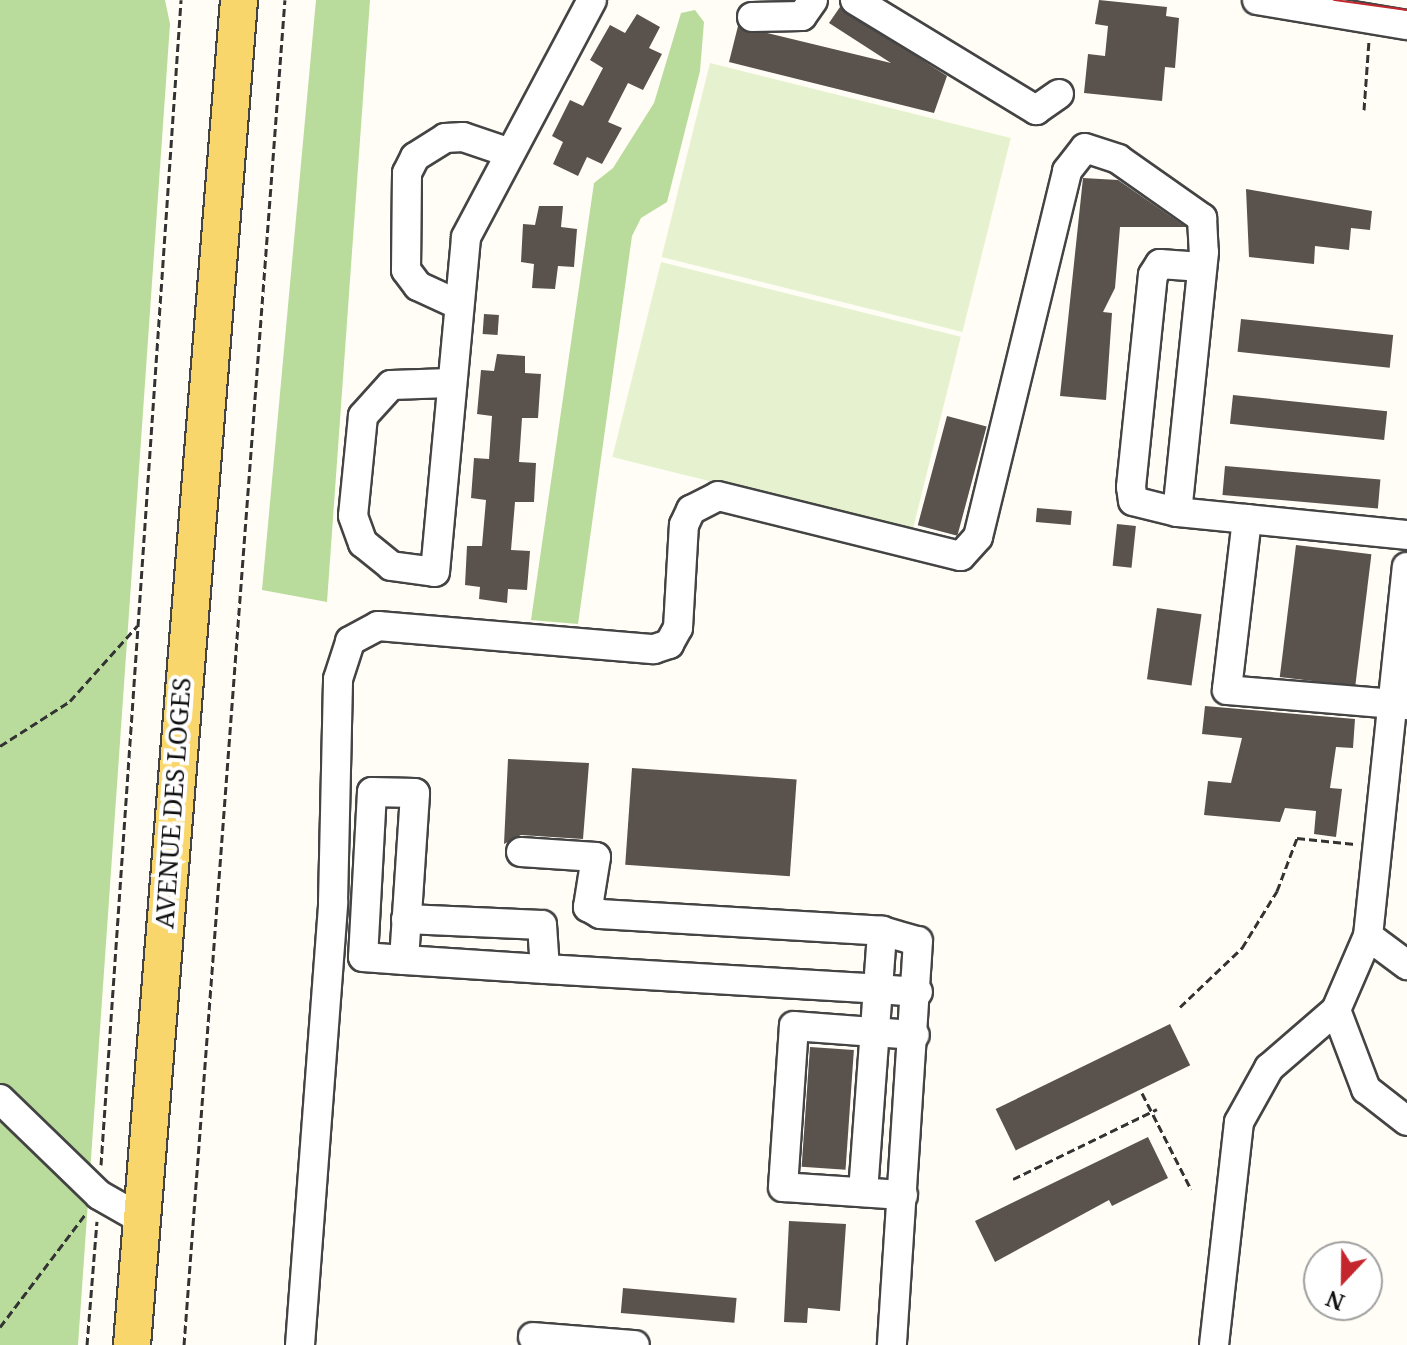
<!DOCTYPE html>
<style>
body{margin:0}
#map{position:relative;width:1407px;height:1345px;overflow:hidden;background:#fffdf5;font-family:"Noto Serif",serif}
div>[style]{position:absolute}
.forest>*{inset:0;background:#b9dc9c}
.pitch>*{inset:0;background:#e6f2cf;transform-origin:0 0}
.building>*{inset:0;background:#5a524d;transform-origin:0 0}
.path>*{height:3px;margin-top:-1.5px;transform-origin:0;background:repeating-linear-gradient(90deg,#333 0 8px,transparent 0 12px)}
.roads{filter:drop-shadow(2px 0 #444) drop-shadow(-2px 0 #444) drop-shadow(0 2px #444) drop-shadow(0 -2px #444)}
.minor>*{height:28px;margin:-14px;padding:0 14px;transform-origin:14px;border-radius:14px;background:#fff}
.major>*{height:36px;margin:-18px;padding:0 18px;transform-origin:18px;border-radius:18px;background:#f9d66b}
.tram>*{height:2px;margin:-1px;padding:0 1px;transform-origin:1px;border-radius:1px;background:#c4262e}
span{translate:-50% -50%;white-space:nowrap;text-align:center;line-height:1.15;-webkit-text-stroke:8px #fff;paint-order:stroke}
.street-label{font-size:26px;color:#111}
.north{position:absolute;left:1303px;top:1241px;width:80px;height:80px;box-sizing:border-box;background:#fff;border:2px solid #a0a0a0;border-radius:50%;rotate:202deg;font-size:22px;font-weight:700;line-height:32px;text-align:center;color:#111}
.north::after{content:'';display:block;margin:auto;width:28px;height:36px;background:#c4262e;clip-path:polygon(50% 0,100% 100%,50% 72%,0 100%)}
</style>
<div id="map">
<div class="forest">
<div style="clip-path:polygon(0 0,165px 0,170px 24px,78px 1345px,0 1345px)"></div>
<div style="clip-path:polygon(316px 0,370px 0,327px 602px,262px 590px)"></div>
<div style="clip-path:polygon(695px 10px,704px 22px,700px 71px,667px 202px,641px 218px,632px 236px,578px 624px,531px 620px,594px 183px,613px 168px,654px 103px,681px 13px)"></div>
</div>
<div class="pitch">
<div style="left:710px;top:63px;width:310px;height:200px;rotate:14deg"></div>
<div style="left:661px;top:262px;width:309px;height:201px;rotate:14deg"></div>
</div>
<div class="building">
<div style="clip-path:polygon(1099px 0,1167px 7px,1166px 16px,1179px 18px,1175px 68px,1165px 67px,1162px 101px,1084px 93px,1088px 54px,1105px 56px,1108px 26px,1095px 24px)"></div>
<div style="clip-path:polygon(840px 7px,947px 76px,934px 113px,729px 62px,738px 26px,891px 63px,829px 23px)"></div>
<div style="clip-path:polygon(637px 14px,660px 27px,649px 48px,662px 54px,643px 90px,628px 83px,608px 122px,622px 128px,602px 164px,587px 157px,578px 176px,553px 164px,563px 142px,552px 136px,570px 100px,583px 106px,603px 68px,590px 60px,610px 25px,625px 33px)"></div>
<div style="clip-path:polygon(1083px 178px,1118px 180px,1186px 227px,1120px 227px,1115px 288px,1103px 312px,1112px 313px,1106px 400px,1060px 396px)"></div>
<div style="clip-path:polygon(1246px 189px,1372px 211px,1370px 230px,1351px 228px,1349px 250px,1315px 246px,1314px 264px,1249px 257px)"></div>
<div style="clip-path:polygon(539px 206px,563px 206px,561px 227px,577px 229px,574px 267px,558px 266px,555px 289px,532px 288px,534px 264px,521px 262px,523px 224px,535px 225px)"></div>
<div style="left:484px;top:314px;width:15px;height:20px;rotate:4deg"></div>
<div style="left:1241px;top:319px;width:153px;height:33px;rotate:6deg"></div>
<div style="clip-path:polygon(497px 354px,525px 356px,525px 373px,541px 374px,538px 418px,522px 418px,519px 462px,536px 463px,534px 502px,515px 502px,511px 550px,530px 551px,527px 590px,508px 589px,507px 603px,479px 599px,480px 587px,465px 585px,467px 546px,482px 546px,486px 500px,471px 498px,474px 458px,489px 459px,492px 416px,477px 414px,481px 370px,494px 371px)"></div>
<div style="left:1233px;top:395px;width:155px;height:29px;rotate:6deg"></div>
<div style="left:947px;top:416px;width:41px;height:113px;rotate:15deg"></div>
<div style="left:1225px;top:466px;width:156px;height:29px;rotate:5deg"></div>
<div style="left:1037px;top:508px;width:35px;height:14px;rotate:5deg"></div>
<div style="left:1117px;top:524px;width:19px;height:42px;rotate:6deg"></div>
<div style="left:1296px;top:545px;width:76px;height:133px;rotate:7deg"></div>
<div style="left:1157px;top:608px;width:45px;height:72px;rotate:8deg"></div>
<div style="clip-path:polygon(1205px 706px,1355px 719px,1353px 748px,1336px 747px,1330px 788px,1342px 789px,1336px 837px,1314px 834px,1316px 811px,1285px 808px,1280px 822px,1204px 815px,1208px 781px,1231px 783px,1242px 738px,1202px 734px)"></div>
<div style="clip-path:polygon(508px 759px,589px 763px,583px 839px,521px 835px,504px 844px)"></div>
<div style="left:632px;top:768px;width:165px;height:97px;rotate:4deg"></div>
<div style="left:1170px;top:1024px;width:46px;height:194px;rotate:64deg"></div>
<div style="left:810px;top:1047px;width:44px;height:120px;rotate:4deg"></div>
<div style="clip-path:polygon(1148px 1137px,1168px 1178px,1112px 1206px,1109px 1200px,995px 1262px,975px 1221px)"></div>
<div style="clip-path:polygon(789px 1221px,846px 1224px,840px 1311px,808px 1308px,807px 1323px,784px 1322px)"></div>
<div style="left:623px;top:1288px;width:114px;height:25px;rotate:5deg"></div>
</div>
<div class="path">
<div style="left:1364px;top:110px;width:69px;rotate:-85.9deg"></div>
<div style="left:0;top:746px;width:83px;rotate:-32.7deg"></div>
<div style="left:70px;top:701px;width:101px;rotate:-48.2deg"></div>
<div style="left:1180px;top:1007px;width:86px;rotate:-43.6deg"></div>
<div style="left:1242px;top:948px;width:67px;rotate:-58.4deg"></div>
<div style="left:1277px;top:891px;width:57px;rotate:-69.3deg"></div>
<div style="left:1297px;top:838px;width:58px;rotate:5.9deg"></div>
<div style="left:1142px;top:1093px;width:108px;rotate:63deg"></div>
<div style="left:101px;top:1165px;width:1168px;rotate:-86.07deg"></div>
<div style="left:1013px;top:1179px;width:160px;rotate:-25.9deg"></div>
<div style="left:0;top:1327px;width:144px;rotate:-52.9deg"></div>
<div style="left:87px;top:1345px;width:124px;rotate:-85.4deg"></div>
<div style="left:184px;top:1345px;width:1349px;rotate:-85.71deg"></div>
</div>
<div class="roads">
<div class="minor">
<div style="left:855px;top:0;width:212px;rotate:31.3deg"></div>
<div style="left:1036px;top:110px;width:28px;rotate:-35deg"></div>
<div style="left:1257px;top:0;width:152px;rotate:9.5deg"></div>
<div style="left:752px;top:17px;width:50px;rotate:-1.1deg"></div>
<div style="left:802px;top:16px;width:19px;rotate:-55deg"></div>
<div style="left:457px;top:304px;width:43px;rotate:-155.2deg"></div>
<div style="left:418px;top:286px;width:20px;rotate:-127deg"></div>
<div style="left:406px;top:270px;width:97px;rotate:-89.4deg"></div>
<div style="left:407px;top:173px;width:18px;rotate:-63deg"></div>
<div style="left:415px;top:157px;width:36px;rotate:-32deg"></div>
<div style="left:445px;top:138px;width:18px;rotate:-3deg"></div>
<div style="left:463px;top:137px;width:46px;rotate:18.8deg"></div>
<div style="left:450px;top:383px;width:59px;rotate:178.1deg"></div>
<div style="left:391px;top:385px;width:42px;rotate:132.1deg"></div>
<div style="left:363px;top:416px;width:100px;rotate:95.7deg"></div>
<div style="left:353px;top:516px;width:29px;rotate:70deg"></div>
<div style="left:363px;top:543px;width:36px;rotate:39deg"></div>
<div style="left:391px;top:566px;width:44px;rotate:7.8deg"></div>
<div style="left:435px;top:572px;width:336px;rotate:-84.7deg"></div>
<div style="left:466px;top:237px;width:268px;rotate:-62deg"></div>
<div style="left:1177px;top:512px;width:231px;rotate:5.7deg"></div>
<div style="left:1247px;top:519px;width:172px;rotate:96.7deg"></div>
<div style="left:1227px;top:690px;width:181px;rotate:4.8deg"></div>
<div style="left:521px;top:852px;width:75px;rotate:3.8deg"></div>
<div style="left:596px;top:857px;width:51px;rotate:99.1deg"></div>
<div style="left:588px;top:907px;width:14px;rotate:30deg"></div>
<div style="left:600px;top:914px;width:283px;rotate:3.4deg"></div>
<div style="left:882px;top:931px;width:37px;rotate:16deg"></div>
<div style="left:918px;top:941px;width:405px;rotate:93.7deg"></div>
<div style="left:406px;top:919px;width:136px;rotate:2.5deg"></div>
<div style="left:542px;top:925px;width:44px;rotate:86.1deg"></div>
<div style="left:1368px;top:936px;width:49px;rotate:36.6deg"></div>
<div style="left:404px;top:960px;width:167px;rotate:-86.2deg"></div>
<div style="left:415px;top:793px;width:43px;rotate:-178.7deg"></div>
<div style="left:372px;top:792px;width:165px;rotate:93.1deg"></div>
<div style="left:363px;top:957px;width:41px;rotate:4.2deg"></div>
<div style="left:404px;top:960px;width:141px;rotate:3.7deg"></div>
<div style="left:545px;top:969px;width:334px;rotate:3.4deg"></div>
<div style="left:878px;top:989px;width:40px;rotate:4.3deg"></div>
<div style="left:1336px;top:1010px;width:85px;rotate:69.2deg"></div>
<div style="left:1366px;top:1089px;width:52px;rotate:38deg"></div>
<div style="left:0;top:1099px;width:138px;rotate:44.1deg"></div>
<div style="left:99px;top:1195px;width:48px;rotate:29.7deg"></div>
<div style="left:863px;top:1192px;width:262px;rotate:-85.8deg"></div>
<div style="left:903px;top:1195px;width:120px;rotate:-176.2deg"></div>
<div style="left:783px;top:1187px;width:161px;rotate:-86.1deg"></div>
<div style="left:794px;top:1026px;width:121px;rotate:4.3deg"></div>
<div style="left:533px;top:1337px;width:102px;rotate:4.5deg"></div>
<div style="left:300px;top:1345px;width:444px;rotate:-85.7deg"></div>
<div style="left:333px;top:902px;width:223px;rotate:-88.7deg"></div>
<div style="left:338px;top:679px;width:40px;rotate:-72deg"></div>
<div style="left:350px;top:641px;width:32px;rotate:-28deg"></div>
<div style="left:378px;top:626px;width:277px;rotate:4.8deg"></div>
<div style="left:654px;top:649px;width:16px;rotate:-18deg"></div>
<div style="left:669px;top:644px;width:18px;rotate:-61deg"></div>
<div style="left:678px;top:628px;width:103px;rotate:-86.7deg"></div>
<div style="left:684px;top:525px;width:17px;rotate:-65deg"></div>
<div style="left:691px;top:510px;width:30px;rotate:-27deg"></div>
<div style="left:718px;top:496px;width:250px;rotate:13.9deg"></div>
<div style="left:961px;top:556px;width:25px;rotate:-48deg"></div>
<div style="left:978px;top:537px;width:377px;rotate:-76.3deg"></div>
<div style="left:1067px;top:171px;width:29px;rotate:-52deg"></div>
<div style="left:1085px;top:148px;width:35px;rotate:18deg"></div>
<div style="left:1118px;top:159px;width:103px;rotate:35.1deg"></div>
<div style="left:1202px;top:218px;width:34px;rotate:87deg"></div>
<div style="left:1204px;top:252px;width:261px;rotate:95.9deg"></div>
<div style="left:1177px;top:512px;width:45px;rotate:-166deg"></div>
<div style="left:1133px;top:501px;width:14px;rotate:-98deg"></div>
<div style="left:1131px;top:487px;width:213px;rotate:-84.1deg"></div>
<div style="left:1153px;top:275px;width:13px;rotate:-58deg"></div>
<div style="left:1160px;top:264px;width:42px;rotate:4.1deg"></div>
<div style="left:1214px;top:1345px;width:224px;rotate:-83.6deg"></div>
<div style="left:1239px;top:1122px;width:62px;rotate:-60.9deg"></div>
<div style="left:1269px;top:1068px;width:89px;rotate:-40.9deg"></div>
<div style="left:1336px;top:1010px;width:81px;rotate:-66.6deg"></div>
<div style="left:1368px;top:936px;width:371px;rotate:-84deg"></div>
</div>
<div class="major">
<div style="left:132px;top:1345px;width:1349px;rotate:-85.45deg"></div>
</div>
</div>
<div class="tram">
<div style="left:1334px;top:0;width:74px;rotate:7.8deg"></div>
</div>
<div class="street-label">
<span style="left:173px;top:803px;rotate:-86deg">AVENUE DES LOGES</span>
</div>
<div class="north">N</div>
</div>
